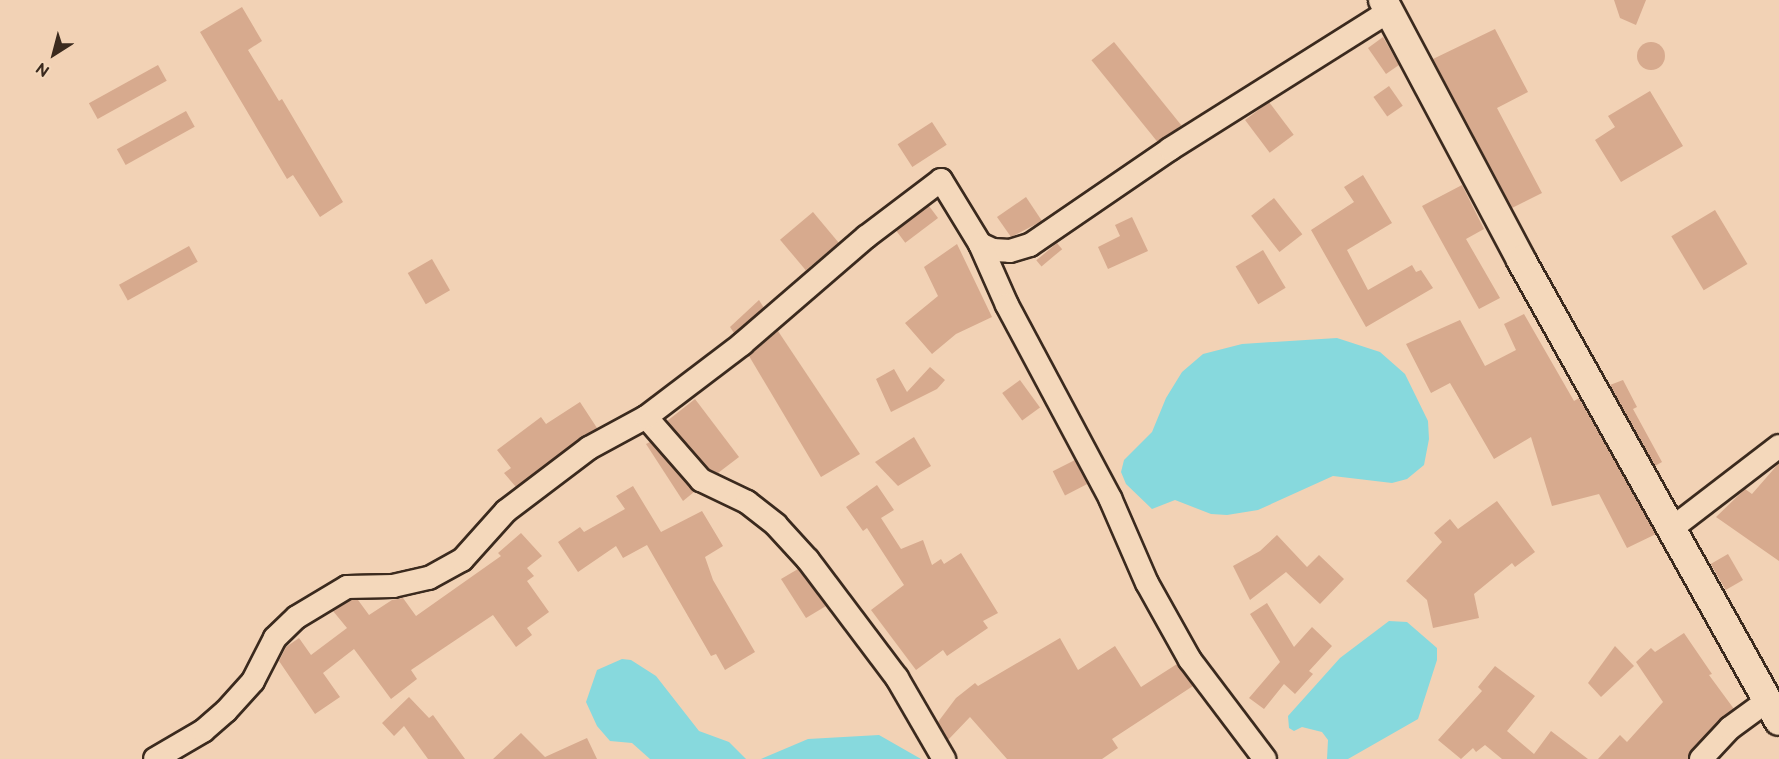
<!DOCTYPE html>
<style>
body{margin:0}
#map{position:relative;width:1779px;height:759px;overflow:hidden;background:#f2d2b5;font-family:"Balsamiq Sans",sans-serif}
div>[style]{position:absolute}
.water>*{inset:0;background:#87d9dd}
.building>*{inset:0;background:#d7aa8e;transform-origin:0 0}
.round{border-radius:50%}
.roads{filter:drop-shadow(2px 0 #3b2a1e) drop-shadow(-2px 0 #3b2a1e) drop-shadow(0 2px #3b2a1e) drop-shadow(0 -2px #3b2a1e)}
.minor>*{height:22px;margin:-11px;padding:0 11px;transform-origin:11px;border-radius:11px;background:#f4d8bb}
.tertiary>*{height:28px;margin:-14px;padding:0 14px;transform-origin:14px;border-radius:14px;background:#f4d8bb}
span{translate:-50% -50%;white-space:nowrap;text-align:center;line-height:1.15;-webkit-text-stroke:4.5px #f4d8bb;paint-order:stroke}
.north{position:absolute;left:24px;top:24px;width:60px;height:60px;-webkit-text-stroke:4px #f4d8bb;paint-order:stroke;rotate:216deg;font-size:16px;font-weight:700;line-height:24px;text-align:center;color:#3b2a1e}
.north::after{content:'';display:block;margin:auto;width:21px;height:27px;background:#3b2a1e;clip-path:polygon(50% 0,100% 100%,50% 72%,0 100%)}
</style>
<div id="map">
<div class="water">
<div style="clip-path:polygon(1337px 338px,1380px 352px,1405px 374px,1428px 421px,1429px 439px,1424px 465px,1407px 479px,1392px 483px,1333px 476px,1258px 510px,1227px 515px,1211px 514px,1175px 500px,1152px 509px,1126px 484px,1121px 472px,1124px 460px,1152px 432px,1166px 398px,1182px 372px,1203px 354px,1242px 344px)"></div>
<div style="clip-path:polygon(1389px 621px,1407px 622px,1437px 648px,1437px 660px,1418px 719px,1348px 759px,1327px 759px,1328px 740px,1322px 732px,1302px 727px,1294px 731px,1289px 728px,1288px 716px,1340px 658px)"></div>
<div style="clip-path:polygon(622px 659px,631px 660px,656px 676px,699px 731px,729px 742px,746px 759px,650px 759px,632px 743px,610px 741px,597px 726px,586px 702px,597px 670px)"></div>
<div style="clip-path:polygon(879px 735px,921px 759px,761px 759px,808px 739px)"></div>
</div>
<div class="building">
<div style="clip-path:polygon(1614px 0,1646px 0,1636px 25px,1620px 18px)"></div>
<div style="clip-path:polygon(242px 7px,262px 41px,248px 50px,279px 101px,282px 99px,343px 202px,320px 217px,293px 175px,287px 179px,200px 32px)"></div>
<div style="clip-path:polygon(1495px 29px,1528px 92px,1497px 108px,1542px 193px,1512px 208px,1433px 59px)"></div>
<div style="clip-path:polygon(1383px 37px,1399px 65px,1386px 74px,1368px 48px)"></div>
<div class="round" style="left:1637px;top:42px;width:28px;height:28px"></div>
<div style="left:1114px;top:42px;width:107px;height:29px;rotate:51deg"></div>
<div style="left:158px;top:65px;width:18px;height:79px;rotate:61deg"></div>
<div style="left:1389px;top:86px;width:24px;height:19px;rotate:55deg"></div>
<div style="clip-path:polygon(1650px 91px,1683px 146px,1621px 182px,1595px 140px,1615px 127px,1608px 116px)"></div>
<div style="left:1269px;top:102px;width:41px;height:30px;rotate:53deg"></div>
<div style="left:186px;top:111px;width:18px;height:79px;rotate:61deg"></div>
<div style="left:932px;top:122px;width:27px;height:41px;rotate:57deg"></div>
<div style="clip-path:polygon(1363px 175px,1392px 223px,1347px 250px,1368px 290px,1412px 265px,1416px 272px,1421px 270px,1433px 288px,1366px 327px,1311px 230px,1354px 202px,1344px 187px)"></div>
<div style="clip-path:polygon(1462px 185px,1484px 229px,1466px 239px,1500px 298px,1479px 309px,1422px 206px)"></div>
<div style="clip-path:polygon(1026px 197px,1042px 221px,1011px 237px,997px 217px)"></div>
<div style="left:1274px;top:198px;width:46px;height:29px;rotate:52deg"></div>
<div style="left:929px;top:206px;width:15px;height:41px;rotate:53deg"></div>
<div style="left:1715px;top:210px;width:63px;height:51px;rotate:59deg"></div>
<div style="left:813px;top:212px;width:40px;height:43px;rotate:50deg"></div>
<div style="clip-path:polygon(1132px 217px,1148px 251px,1108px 269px,1098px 247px,1120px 236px,1115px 225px)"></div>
<div style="left:1057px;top:243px;width:8px;height:27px;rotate:50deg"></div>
<div style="clip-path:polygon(957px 244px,992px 317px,956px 334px,932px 354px,905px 323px,938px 296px,924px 267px)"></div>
<div style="left:189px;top:246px;width:18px;height:80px;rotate:61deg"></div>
<div style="left:1263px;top:250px;width:44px;height:32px;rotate:59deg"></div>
<div style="left:432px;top:259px;width:36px;height:28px;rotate:60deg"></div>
<div style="clip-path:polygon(759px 300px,764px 308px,734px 333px,730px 327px)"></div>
<div style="clip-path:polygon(1524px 314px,1574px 401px,1579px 398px,1656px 534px,1627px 548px,1599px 494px,1552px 506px,1531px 437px,1494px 459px,1450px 383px,1431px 393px,1406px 344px,1460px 320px,1485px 366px,1516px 350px,1504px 324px)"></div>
<div style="clip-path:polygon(778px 331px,860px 454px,821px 477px,749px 356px)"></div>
<div style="clip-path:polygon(930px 367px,945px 380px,937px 389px,891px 412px,876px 379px,894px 369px,907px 392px)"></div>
<div style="left:1020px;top:380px;width:34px;height:22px;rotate:54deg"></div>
<div style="clip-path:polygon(1623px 380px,1637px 407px,1633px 409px,1662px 462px,1655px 466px,1610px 385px)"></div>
<div style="clip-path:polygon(695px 399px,739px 457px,718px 473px,709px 469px,667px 421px)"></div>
<div style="clip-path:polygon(580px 402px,597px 428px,516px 487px,504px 473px,511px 468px,497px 450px,541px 417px,546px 424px)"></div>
<div style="clip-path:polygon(914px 437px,931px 466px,898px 486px,875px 462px)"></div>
<div style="clip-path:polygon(650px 442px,694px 492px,683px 501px,646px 444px)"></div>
<div style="left:1075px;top:460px;width:27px;height:25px;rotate:63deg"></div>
<div style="clip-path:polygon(1779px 463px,1779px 561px,1716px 517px,1745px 489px,1752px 494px)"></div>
<div style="clip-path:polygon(877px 485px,894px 510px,881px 518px,901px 549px,923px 540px,932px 565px,941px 559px,944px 564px,961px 553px,998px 613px,983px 621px,988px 628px,947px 656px,943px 650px,916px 670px,871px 610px,904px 585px,867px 528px,863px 531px,846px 507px)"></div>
<div style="clip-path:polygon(633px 486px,661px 532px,702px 511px,723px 546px,705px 557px,713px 580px,755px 652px,725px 670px,716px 654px,711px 656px,647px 545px,623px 558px,616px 546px,578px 572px,558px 542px,580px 527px,584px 532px,625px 509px,616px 496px)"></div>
<div style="clip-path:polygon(1497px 501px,1535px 552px,1515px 567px,1512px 563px,1474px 594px,1479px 618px,1433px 628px,1427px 600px,1406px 581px,1442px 542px,1434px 533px,1450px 519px,1458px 529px)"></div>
<div style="clip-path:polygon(521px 533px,542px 556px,527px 568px,534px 576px,527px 581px,549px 612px,527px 628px,532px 635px,516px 647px,493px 615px,411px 670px,417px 679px,391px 699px,354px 649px,323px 673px,340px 697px,315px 714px,279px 661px,286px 647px,299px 638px,311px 655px,347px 628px,333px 611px,351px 600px,358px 600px,369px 615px,392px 600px,403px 598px,416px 616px,501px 556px,498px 553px)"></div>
<div style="clip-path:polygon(1277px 535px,1307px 567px,1319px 555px,1344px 579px,1320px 604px,1286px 572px,1250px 600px,1233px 566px,1260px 551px)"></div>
<div style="left:1728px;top:554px;width:30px;height:20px;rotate:60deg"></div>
<div style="clip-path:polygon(798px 569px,826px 606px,806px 618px,781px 579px)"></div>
<div style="clip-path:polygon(1267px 603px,1294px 647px,1312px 627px,1332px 646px,1309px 671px,1313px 674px,1295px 694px,1284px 684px,1264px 709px,1249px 698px,1280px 662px,1250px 614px)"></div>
<div style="clip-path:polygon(1684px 633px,1712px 674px,1709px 675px,1734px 709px,1691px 750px,1688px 759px,1598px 759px,1620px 735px,1627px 742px,1663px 702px,1636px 662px,1651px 648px,1655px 652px)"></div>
<div style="clip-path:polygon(1060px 638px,1078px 670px,1115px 646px,1141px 687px,1177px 664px,1193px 686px,1112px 739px,1118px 748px,1102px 759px,1007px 759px,970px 717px,948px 740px,938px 722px,956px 698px,975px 683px,978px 686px)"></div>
<div style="clip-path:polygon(1615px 646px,1634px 666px,1601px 697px,1588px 683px)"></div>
<div style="clip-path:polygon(1495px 666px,1535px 696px,1507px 731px,1534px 754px,1551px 731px,1588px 759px,1502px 759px,1485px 745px,1476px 752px,1473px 748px,1461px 759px,1438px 740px,1482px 691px,1478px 687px)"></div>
<div style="clip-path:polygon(409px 697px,429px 718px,433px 715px,465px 759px,428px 759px,404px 726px,394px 736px,382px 723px)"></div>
<div style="clip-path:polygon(521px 733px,545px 757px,587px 738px,597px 759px,493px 759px)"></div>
</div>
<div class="roads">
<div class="minor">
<div style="left:980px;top:244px;width:14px;rotate:25deg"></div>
<div style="left:993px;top:250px;width:17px;rotate:3deg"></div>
<div style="left:1010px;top:251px;width:21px;rotate:-17deg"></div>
<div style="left:1030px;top:245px;width:170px;rotate:-34.4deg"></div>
<div style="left:1170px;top:149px;width:259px;rotate:-32.2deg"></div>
<div style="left:646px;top:417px;width:84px;rotate:48.9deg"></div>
<div style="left:701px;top:480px;width:51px;rotate:25.6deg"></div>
<div style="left:747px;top:502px;width:37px;rotate:38deg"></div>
<div style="left:776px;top:525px;width:47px;rotate:47.6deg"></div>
<div style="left:808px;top:560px;width:148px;rotate:53deg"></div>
<div style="left:897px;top:678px;width:94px;rotate:59.9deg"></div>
<div style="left:1671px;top:529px;width:136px;rotate:-37.5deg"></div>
<div style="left:155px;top:759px;width:56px;rotate:-30.3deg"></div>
<div style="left:203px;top:731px;width:30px;rotate:-41deg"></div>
<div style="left:226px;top:711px;width:40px;rotate:-48deg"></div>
<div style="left:253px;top:681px;width:48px;rotate:-62.9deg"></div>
<div style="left:275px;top:638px;width:30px;rotate:-44deg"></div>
<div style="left:297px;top:617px;width:58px;rotate:-31deg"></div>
<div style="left:347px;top:587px;width:46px;rotate:-1.2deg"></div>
<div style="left:393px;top:586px;width:37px;rotate:-13deg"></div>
<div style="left:429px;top:578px;width:38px;rotate:-29deg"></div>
<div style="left:462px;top:560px;width:66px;rotate:-48.1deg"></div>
<div style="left:506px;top:511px;width:104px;rotate:-37.2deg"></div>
<div style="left:589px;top:448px;width:65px;rotate:-28.5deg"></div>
<div style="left:646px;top:417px;width:121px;rotate:-37.2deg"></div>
<div style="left:742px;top:344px;width:164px;rotate:-40.8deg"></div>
<div style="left:866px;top:237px;width:94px;rotate:-37.2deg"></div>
<div style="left:941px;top:180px;width:75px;rotate:58.6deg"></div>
<div style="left:980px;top:244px;width:67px;rotate:66.1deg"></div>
<div style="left:1007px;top:305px;width:219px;rotate:61.9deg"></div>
<div style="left:1110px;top:498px;width:93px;rotate:66.5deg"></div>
<div style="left:1147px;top:583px;width:88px;rotate:60.8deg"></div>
<div style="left:1190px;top:660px;width:124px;rotate:52.9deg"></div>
<div style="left:1701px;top:759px;width:42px;rotate:-46.9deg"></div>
<div style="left:1730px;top:728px;width:46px;rotate:-36.1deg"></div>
</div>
<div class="tertiary">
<div style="left:1383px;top:0;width:294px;rotate:62deg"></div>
<div style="left:1521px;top:260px;width:528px;rotate:60.77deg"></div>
</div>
</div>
<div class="north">N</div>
</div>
